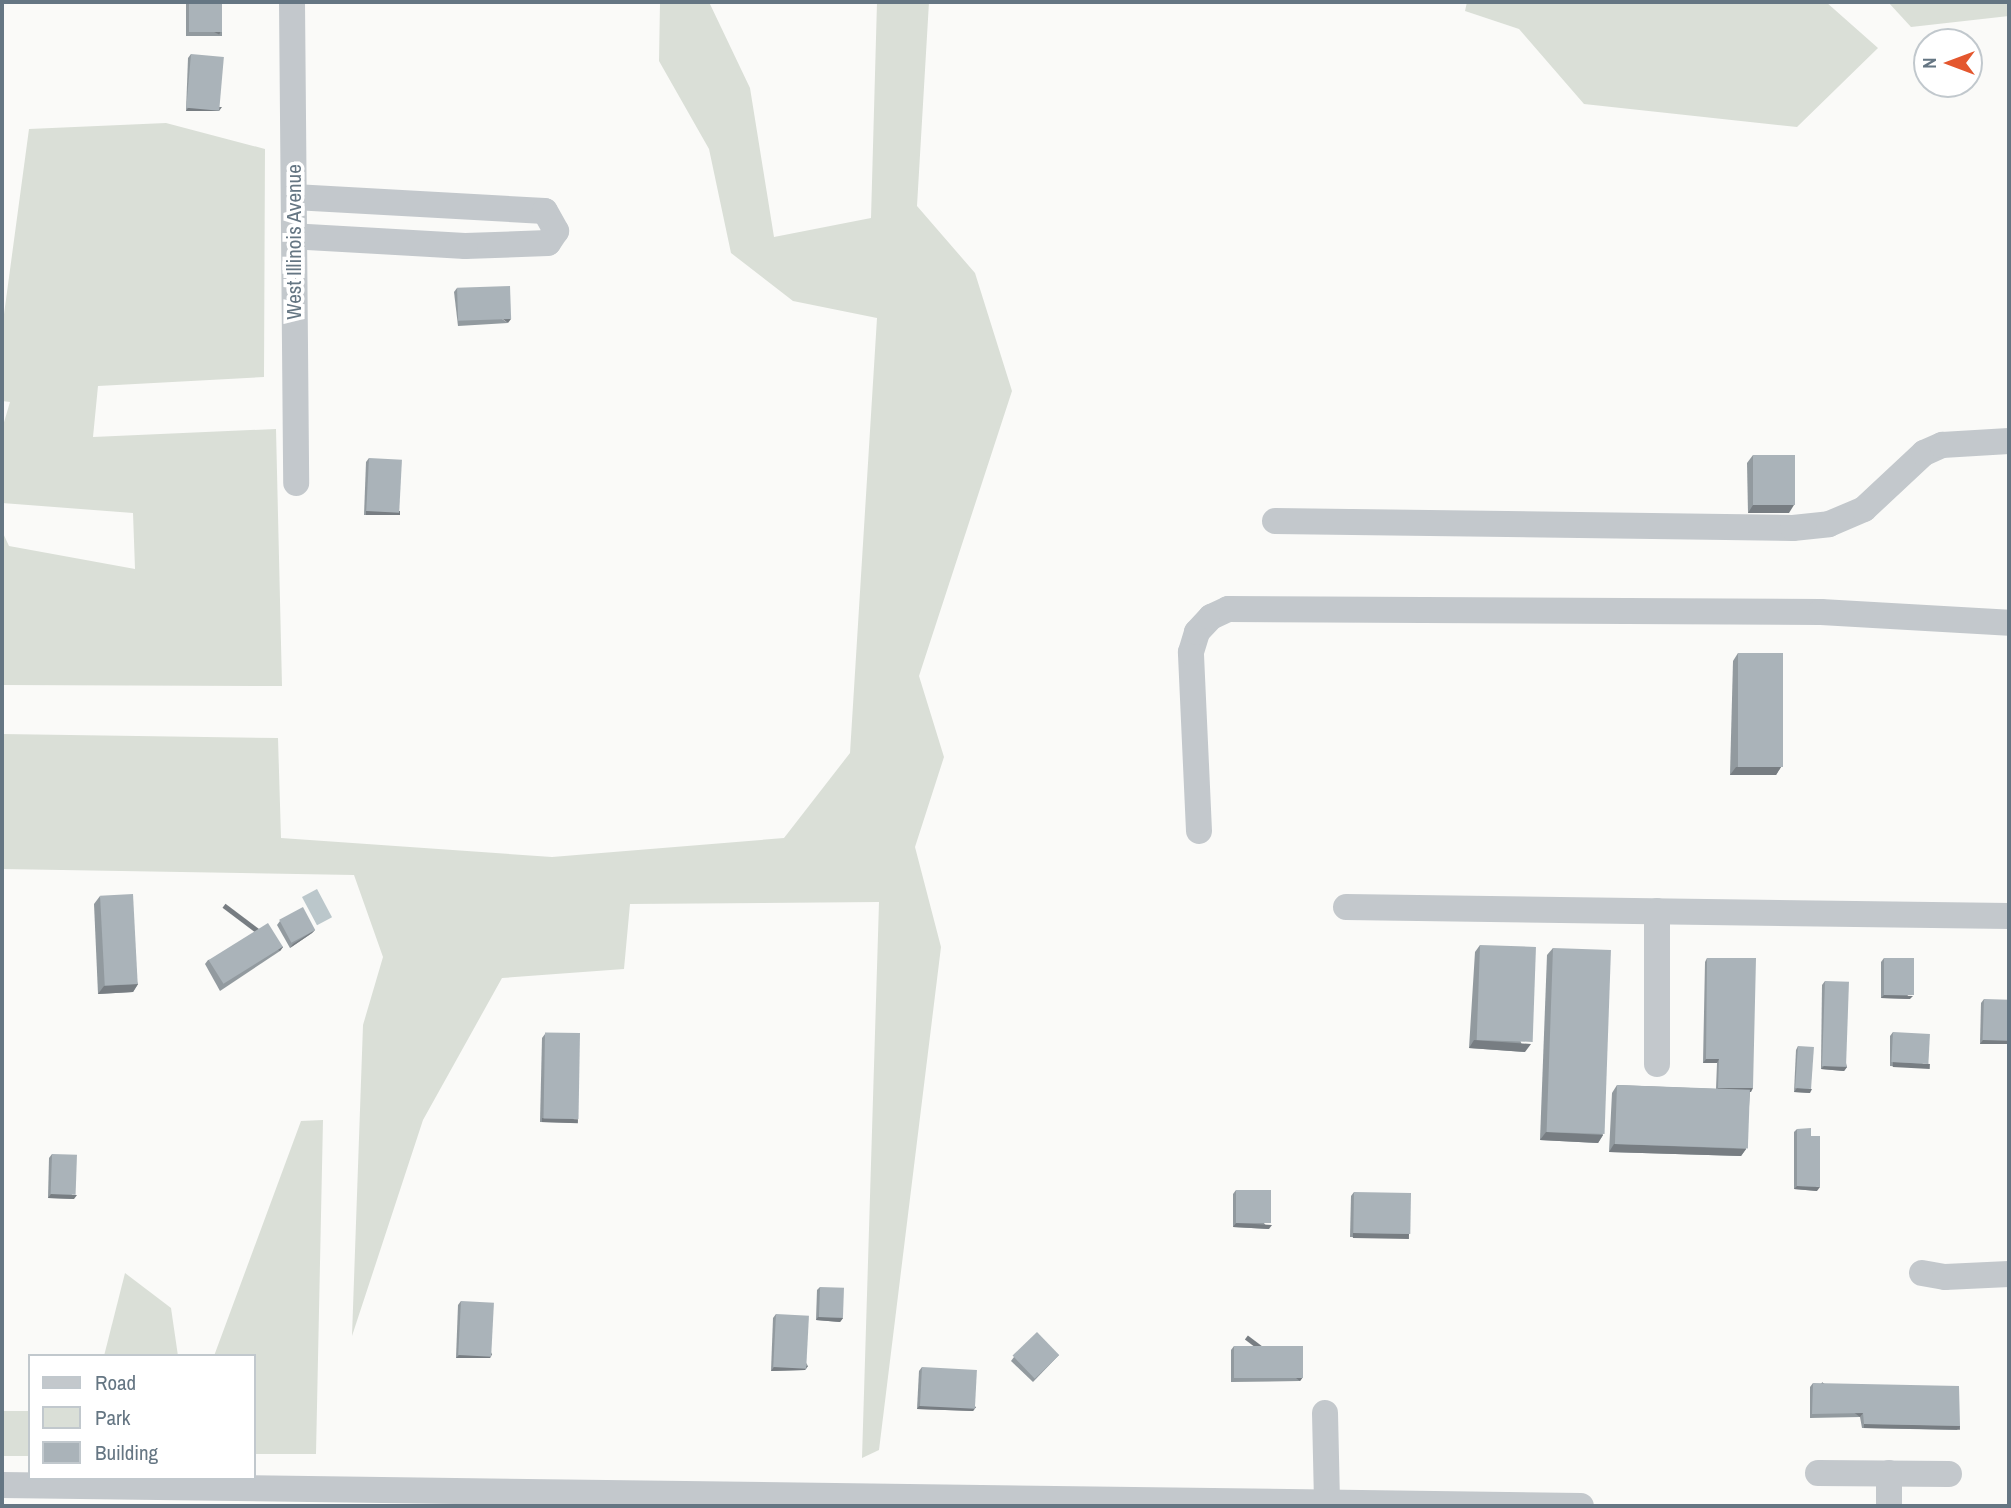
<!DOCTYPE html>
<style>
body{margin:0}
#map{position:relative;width:2011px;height:1508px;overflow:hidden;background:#fafaf8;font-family:"Archivo Narrow",sans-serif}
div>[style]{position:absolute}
.green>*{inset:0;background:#dadfd7;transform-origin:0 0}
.water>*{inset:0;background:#bbc7cb;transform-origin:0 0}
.minor>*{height:26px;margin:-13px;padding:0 13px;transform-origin:13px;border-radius:13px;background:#c3c8cc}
.wall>*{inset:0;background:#929a9f;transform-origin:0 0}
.shaded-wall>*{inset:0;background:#777d82;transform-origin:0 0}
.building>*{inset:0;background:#aab3b9;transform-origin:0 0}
span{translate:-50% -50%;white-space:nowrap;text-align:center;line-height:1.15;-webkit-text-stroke:7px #fff;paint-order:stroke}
.street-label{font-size:21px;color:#657683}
.frame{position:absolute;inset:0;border:4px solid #657683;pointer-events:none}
.legend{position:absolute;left:28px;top:1354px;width:228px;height:126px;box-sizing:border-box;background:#fff;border:2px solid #c1c8cd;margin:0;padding:9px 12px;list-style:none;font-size:21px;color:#657683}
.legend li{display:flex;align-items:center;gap:14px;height:35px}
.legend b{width:35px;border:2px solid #c1c8cd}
.north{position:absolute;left:1913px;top:28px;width:70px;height:70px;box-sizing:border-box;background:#fff;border:2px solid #c1c8cd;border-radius:50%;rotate:270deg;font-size:19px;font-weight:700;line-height:28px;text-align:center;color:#657683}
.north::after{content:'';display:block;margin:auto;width:24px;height:32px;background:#e4572e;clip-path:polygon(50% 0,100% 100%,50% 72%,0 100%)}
</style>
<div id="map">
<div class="green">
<div style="clip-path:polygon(660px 2px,709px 2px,750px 88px,774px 237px,871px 218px,877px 2px,929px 2px,917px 206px,975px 273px,1012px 391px,919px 676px,944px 757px,915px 847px,941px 947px,879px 1450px,862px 1458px,879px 902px,630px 904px,624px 969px,502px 978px,423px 1120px,352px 1336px,363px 1025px,383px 957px,354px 875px,2px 869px,2px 734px,278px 738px,281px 838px,552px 857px,784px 838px,850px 753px,877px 318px,793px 301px,731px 253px,709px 149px,659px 61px)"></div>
<div style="clip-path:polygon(1467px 2px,1826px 2px,1878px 48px,1797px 127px,1584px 104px,1519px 29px,1465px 11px)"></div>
<div style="clip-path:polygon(1888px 2px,2009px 2px,2009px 16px,1911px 27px)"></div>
<div style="clip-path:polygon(166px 123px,265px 149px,264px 377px,98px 386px,93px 437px,276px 429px,282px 686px,2px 685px,2px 531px,9px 546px,135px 569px,133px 513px,2px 503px,2px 429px,10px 402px,2px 401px,2px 329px,29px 129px)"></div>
<div style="clip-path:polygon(323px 1120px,316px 1454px,254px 1454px,254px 1356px,214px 1356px,301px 1121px)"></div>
<div style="clip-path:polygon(125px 1273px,171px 1308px,178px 1356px,104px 1356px)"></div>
<div style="left:30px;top:1411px;width:45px;height:28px;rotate:90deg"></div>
</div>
<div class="water">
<div style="left:317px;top:889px;width:32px;height:17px;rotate:62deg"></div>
</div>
<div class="minor">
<div style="left:292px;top:2px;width:481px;rotate:89.5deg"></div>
<div style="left:294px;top:197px;width:251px;rotate:3.2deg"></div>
<div style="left:545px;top:211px;width:23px;rotate:61deg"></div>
<div style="left:556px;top:231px;width:14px;rotate:124deg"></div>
<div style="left:548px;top:243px;width:83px;rotate:177.9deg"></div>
<div style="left:465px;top:246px;width:171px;rotate:-176.7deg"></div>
<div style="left:1275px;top:521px;width:518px;rotate:0.77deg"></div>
<div style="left:1793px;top:528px;width:36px;rotate:-6deg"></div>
<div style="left:1829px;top:524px;width:38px;rotate:-23deg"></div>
<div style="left:1864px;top:509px;width:82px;rotate:-43deg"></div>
<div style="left:1924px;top:453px;width:20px;rotate:-24deg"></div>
<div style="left:1942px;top:445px;width:67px;rotate:-3.4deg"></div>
<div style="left:1199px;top:831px;width:179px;rotate:-92.6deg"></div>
<div style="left:1191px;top:652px;width:21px;rotate:-73deg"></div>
<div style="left:1197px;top:632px;width:21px;rotate:-47deg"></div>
<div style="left:1211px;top:617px;width:19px;rotate:-25deg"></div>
<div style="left:1228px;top:609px;width:593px;rotate:0.29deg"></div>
<div style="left:1821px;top:612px;width:188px;rotate:3.3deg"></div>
<div style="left:1346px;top:907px;width:663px;rotate:0.78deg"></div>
<div style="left:1657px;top:911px;width:153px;rotate:90deg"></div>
<div style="left:1922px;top:1273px;width:23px;rotate:10deg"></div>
<div style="left:1945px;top:1277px;width:64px;rotate:-2.7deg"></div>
<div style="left:1325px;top:1413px;width:90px;rotate:88.7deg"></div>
<div style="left:1818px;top:1473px;width:131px;rotate:0.4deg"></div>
<div style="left:1889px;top:1473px;width:33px;rotate:90deg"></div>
<div style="left:2px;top:1485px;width:1579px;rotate:0.76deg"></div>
</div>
<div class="wall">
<div style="left:186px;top:2px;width:36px;height:34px"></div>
<div style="clip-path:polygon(191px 54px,219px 111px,186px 111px,188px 58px)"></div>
<div style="clip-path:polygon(457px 288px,508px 323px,458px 326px,454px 292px)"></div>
<div style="clip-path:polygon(1753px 455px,1789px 513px,1748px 513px,1747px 463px)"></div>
<div style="clip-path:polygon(369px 458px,397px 515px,364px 515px,366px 462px)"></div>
<div style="clip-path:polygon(1738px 653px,1781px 767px,1776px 775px,1730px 775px,1733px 661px)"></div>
<div style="clip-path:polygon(100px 896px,138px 984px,133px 992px,98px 994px,94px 904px)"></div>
<div style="clip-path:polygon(280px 921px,315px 930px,312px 933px,290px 948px,277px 925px)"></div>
<div style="clip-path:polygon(1480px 945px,1525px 1052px,1469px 1048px,1475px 952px)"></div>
<div style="clip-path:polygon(283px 947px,280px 951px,220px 991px,205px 964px,208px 960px)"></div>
<div style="clip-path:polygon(1553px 948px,1603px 1135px,1598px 1143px,1540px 1140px,1547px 955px)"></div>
<div style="clip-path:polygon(1707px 958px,1750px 1092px,1746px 1149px,1741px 1156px,1609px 1152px,1612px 1093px,1617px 1085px,1716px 1089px,1717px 1063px,1703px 1063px,1705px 962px)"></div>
<div style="clip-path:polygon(1884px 958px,1910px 999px,1881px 998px,1881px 962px)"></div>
<div style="clip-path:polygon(1825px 981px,1847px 1067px,1844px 1071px,1821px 1069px,1822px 985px)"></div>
<div style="clip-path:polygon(1984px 999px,2008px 1044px,1980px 1044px,1981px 1003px)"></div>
<div style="clip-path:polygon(1893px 1032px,1927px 1068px,1890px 1066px,1890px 1036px)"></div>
<div style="clip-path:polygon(545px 1034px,575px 1123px,540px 1122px,542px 1038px)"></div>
<div style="clip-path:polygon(1798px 1046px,1810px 1093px,1794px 1092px,1796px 1050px)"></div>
<div style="clip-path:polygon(1797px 1129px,1811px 1136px,1817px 1191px,1794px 1189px,1794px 1132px)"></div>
<div style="clip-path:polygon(52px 1154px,74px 1199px,48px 1198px,49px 1158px)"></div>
<div style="clip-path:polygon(1236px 1190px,1269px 1229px,1233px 1227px,1233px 1194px)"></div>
<div style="clip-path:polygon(1354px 1192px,1409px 1234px,1407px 1238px,1350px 1237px,1351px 1196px)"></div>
<div style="clip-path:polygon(820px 1287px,843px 1318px,840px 1322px,816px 1320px,817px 1290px)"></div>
<div style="clip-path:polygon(461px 1301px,492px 1354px,490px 1358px,456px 1358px,458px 1305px)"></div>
<div style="clip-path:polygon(776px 1314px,808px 1366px,805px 1370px,771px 1371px,773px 1318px)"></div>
<div style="clip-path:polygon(1234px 1346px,1303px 1377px,1300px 1381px,1231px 1382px,1231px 1350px)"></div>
<div style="clip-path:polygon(1059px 1355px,1033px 1382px,1011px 1361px,1014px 1357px)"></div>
<div style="clip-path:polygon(922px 1367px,976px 1407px,973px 1411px,917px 1409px,919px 1371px)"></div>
<div style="clip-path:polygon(1813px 1383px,1960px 1426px,1957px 1430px,1862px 1428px,1860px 1417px,1810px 1418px,1810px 1387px)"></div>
</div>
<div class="shaded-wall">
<div style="left:221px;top:31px;width:4px;height:34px;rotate:117deg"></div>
<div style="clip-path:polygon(222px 107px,219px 111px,186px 111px,188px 108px)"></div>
<div style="left:511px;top:319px;width:5px;height:50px;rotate:127deg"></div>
<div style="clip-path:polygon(1753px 505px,1794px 505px,1789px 513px,1748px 513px)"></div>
<div style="left:366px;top:511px;width:34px;height:4px"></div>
<div style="clip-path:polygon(1736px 767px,1781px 767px,1776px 775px,1730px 775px)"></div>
<div style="clip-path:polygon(315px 930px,312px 933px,290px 948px,293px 944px)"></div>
<div style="left:283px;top:947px;width:5px;height:72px;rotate:127deg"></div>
<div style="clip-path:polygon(138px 984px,133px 992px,98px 994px,104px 986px)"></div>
<div style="clip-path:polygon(1884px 995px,1913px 996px,1910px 999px,1881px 998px)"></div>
<div style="clip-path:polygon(1474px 1040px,1531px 1044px,1525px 1052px,1469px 1048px)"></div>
<div style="clip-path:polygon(1983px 1040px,2009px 1040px,2009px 1042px,2008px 1044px,1980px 1044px)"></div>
<div style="clip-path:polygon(1706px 1059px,1719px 1059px,1717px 1063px,1703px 1063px)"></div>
<div style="left:1893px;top:1062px;width:37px;height:5px;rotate:3deg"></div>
<div style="clip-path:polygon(1824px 1066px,1847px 1067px,1844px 1071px,1821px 1069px)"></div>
<div style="clip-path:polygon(1718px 1088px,1753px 1088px,1751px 1092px,1716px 1091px)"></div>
<div style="clip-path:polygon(1797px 1088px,1812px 1089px,1810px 1093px,1794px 1092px)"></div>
<div style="left:542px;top:1118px;width:36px;height:4px;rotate:2deg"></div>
<div style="clip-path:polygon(1546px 1132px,1603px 1135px,1598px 1143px,1540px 1140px)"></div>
<div style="clip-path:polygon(1614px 1144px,1746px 1149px,1741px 1156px,1609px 1152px)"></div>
<div style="clip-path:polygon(1797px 1186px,1820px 1187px,1817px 1191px,1794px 1189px)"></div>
<div style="clip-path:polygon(51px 1194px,77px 1195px,74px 1199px,48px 1198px)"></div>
<div style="clip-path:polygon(1236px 1223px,1272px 1225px,1269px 1229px,1233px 1227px)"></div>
<div style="left:1353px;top:1233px;width:56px;height:5px;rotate:1deg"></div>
<div style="clip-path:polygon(818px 1317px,843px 1318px,840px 1322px,816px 1320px)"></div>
<div style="clip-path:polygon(492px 1354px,490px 1358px,456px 1358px,459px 1355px)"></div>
<div style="clip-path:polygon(808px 1366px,805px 1370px,771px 1371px,774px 1367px)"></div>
<div style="left:1303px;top:1377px;width:5px;height:69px;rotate:127deg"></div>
<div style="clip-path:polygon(919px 1406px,976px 1407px,973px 1411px,917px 1409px)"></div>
<div style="left:1863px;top:1413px;width:5px;height:51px;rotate:127deg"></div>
<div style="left:1864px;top:1424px;width:96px;height:4px;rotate:1deg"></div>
</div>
<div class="building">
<div style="left:189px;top:2px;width:33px;height:30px"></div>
<div style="left:191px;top:54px;width:33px;height:54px;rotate:5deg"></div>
<div style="left:510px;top:286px;width:33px;height:53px;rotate:88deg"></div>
<div style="left:1753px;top:455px;width:42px;height:50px"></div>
<div style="left:369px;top:458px;width:33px;height:53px;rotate:3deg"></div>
<div style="left:1738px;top:653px;width:45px;height:114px"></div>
<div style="left:133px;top:894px;width:90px;height:33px;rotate:87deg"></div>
<div style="left:303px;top:907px;width:26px;height:27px;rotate:62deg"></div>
<div style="left:268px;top:923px;width:28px;height:70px;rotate:58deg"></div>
<div style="left:1480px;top:945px;width:56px;height:95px;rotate:2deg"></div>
<div style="left:1553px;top:948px;width:58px;height:184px;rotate:2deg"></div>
<div style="clip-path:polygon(1707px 958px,1756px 958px,1753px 1088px,1718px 1088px,1719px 1059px,1706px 1059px)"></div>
<div style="left:1884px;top:958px;width:30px;height:37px"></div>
<div style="left:1825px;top:981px;width:24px;height:85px;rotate:2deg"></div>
<div style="left:1984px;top:999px;width:25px;height:41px;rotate:2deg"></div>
<div style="left:1893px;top:1032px;width:37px;height:30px;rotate:3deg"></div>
<div style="left:580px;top:1033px;width:86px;height:35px;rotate:91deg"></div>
<div style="left:1798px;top:1046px;width:16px;height:42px;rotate:4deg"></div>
<div style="left:1617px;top:1085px;width:133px;height:59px;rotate:2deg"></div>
<div style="clip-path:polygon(1811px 1128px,1811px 1136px,1820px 1136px,1820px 1187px,1797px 1186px,1797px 1129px)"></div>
<div style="left:52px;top:1154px;width:25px;height:40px;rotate:2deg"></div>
<div style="left:1236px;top:1190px;width:35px;height:33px"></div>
<div style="left:1354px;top:1192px;width:57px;height:41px;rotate:1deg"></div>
<div style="left:820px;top:1287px;width:24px;height:30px;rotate:2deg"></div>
<div style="left:461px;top:1301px;width:33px;height:54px;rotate:3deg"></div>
<div style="left:776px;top:1314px;width:33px;height:53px;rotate:3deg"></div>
<div style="left:1037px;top:1332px;width:32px;height:34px;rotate:46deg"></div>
<div style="left:1234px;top:1346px;width:69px;height:32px"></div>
<div style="left:922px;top:1367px;width:55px;height:39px;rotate:3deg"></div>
<div style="clip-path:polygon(1813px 1383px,1959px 1386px,1960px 1426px,1864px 1424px,1863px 1413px,1812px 1414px)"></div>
</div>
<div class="street-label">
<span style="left:294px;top:242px;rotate:-90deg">West Illinois Avenue</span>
</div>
<div class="frame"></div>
<ul class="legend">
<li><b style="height:9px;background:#c3c8cc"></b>Road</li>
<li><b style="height:19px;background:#dadfd7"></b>Park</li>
<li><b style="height:19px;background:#aab3b9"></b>Building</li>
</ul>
<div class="north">N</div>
</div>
